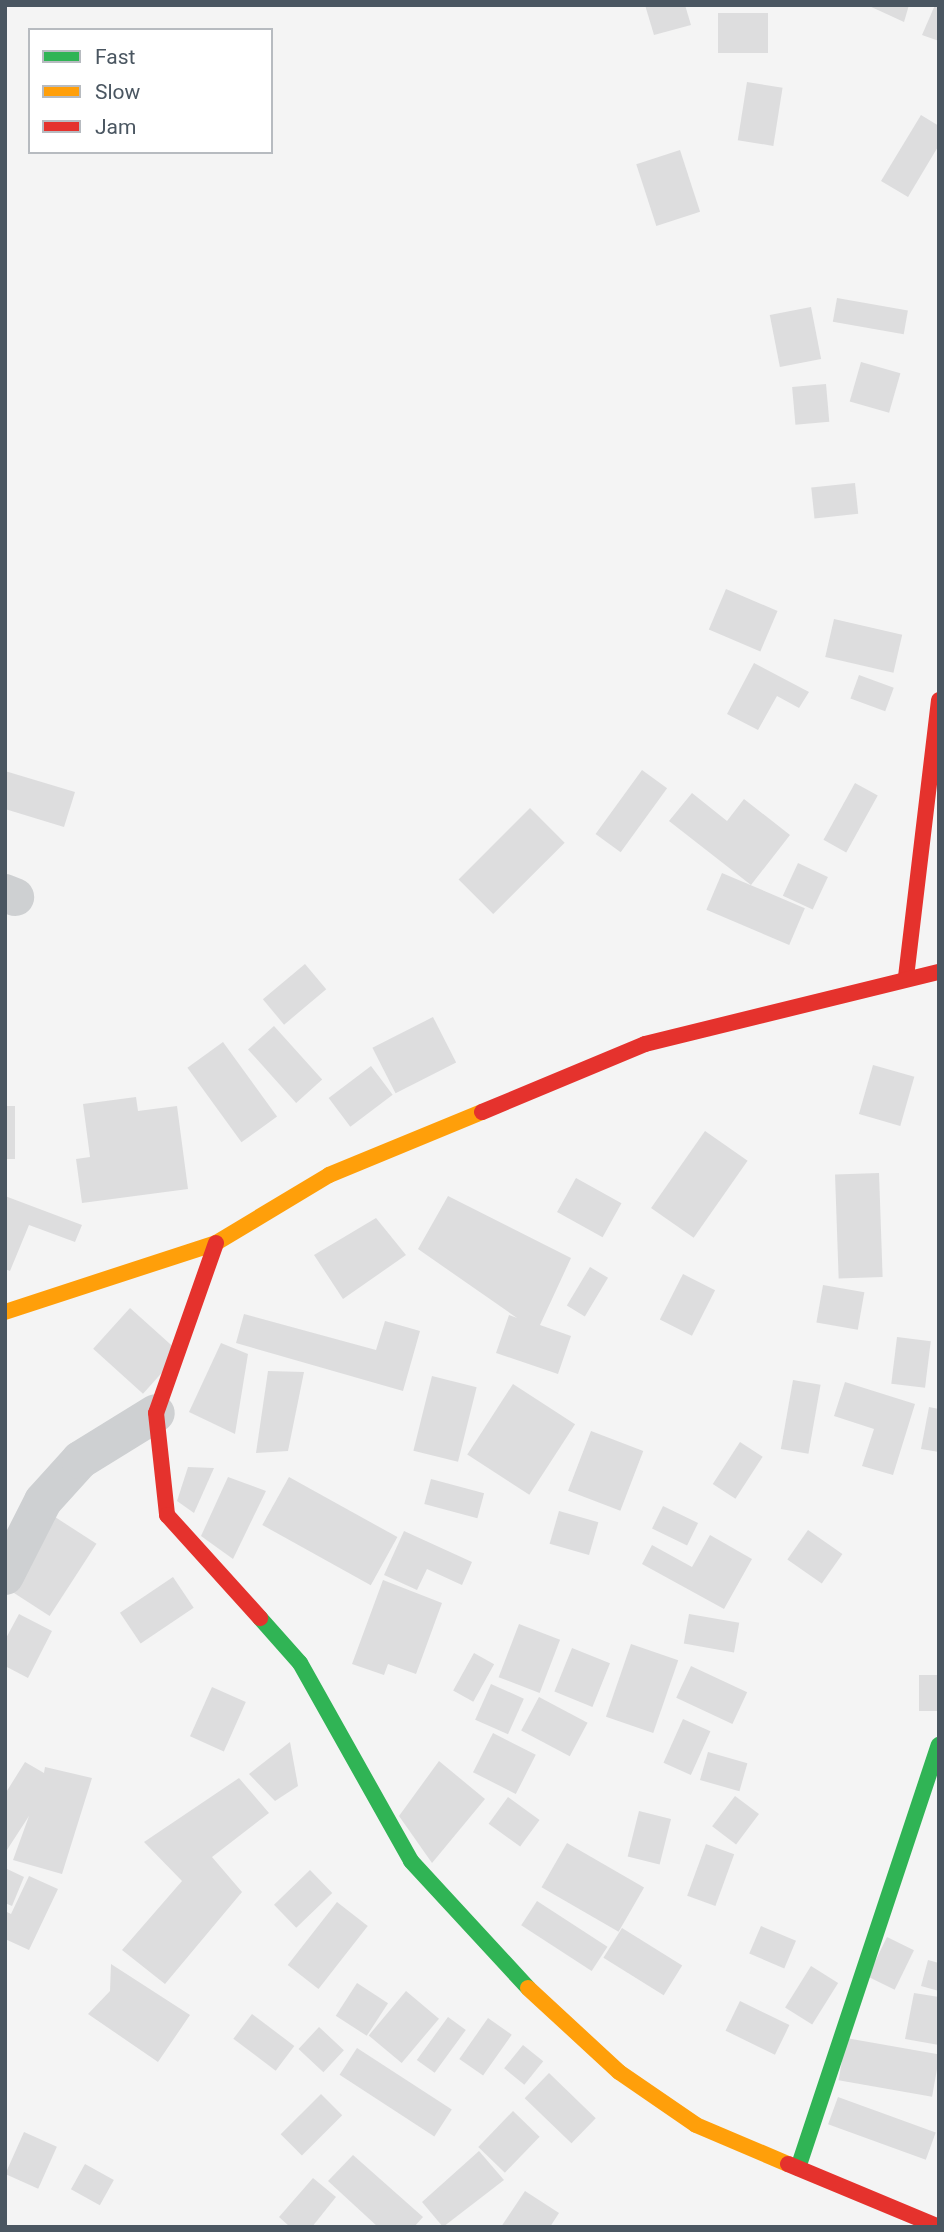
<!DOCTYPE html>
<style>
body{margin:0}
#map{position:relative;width:944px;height:2232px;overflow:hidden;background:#f4f4f4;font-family:Roboto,sans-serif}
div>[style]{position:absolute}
.building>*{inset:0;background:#ddddde;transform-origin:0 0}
.street>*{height:38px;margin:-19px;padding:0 19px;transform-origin:19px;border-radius:19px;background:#ced0d2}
.fast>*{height:16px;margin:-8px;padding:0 8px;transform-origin:8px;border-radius:8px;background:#30b455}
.slow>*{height:16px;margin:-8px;padding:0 8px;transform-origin:8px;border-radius:8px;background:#ff9f0a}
.jam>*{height:16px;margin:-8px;padding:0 8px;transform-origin:8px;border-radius:8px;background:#e5322d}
span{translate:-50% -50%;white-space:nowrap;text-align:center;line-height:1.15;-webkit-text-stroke:5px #fff;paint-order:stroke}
.frame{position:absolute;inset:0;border:7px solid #4a5661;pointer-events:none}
.legend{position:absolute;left:28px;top:28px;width:245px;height:126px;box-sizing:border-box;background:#fff;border:2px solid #b7bbc0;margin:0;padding:9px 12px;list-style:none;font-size:21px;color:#4a5661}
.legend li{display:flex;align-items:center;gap:14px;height:35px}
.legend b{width:35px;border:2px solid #b7bbc0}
</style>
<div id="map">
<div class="building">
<div style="clip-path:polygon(645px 5px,685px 5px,691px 25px,654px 35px)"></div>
<div style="clip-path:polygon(867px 5px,909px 5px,904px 22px)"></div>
<div style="clip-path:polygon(935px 5px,939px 5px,939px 41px,922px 35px)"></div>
<div style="left:768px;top:13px;width:40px;height:50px;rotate:90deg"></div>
<div style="left:747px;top:82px;width:36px;height:59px;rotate:9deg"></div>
<div style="clip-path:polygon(921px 115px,939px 126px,939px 145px,908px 197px,881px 181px)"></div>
<div style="left:680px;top:150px;width:65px;height:46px;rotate:72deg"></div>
<div style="left:837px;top:298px;width:72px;height:24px;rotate:10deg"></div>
<div style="left:811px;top:307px;width:53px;height:42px;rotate:79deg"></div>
<div style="left:861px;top:362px;width:41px;height:41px;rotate:16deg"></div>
<div style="left:826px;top:384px;width:38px;height:34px;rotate:85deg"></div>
<div style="left:855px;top:483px;width:31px;height:44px;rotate:84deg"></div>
<div style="left:726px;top:589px;width:56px;height:44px;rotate:23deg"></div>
<div style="left:834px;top:619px;width:70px;height:39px;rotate:13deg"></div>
<div style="clip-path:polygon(754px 663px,809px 692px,799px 708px,777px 696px,758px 730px,727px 714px)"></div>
<div style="left:859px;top:675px;width:37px;height:25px;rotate:20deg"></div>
<div style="left:642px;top:770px;width:31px;height:79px;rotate:36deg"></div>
<div style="clip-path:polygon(5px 771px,75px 792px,64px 827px,5px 809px)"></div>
<div style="left:855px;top:783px;width:26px;height:65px;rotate:29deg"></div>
<div style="clip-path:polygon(692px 793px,727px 821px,744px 799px,790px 835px,751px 885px,669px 821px)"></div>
<div style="left:530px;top:808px;width:49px;height:101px;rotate:45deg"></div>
<div style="left:798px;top:863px;width:33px;height:36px;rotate:25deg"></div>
<div style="left:722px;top:873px;width:90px;height:40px;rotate:23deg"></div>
<div style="left:305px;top:964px;width:33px;height:55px;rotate:50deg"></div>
<div style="left:433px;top:1017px;width:51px;height:68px;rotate:63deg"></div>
<div style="left:274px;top:1026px;width:72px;height:35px;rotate:48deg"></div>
<div style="left:223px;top:1042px;width:92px;height:44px;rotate:54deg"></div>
<div style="left:873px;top:1065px;width:43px;height:51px;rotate:16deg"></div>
<div style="left:371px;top:1066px;width:36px;height:53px;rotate:53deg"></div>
<div style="clip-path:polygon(136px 1097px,138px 1111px,177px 1106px,188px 1189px,82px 1203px,76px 1159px,90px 1157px,83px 1104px)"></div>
<div style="left:5px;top:1106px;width:10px;height:53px"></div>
<div style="left:705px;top:1131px;width:52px;height:94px;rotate:35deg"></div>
<div style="left:879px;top:1173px;width:104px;height:44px;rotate:88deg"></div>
<div style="left:576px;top:1178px;width:52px;height:39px;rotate:29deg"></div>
<div style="clip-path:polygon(5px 1196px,82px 1225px,75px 1242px,29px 1225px,10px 1271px,5px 1269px)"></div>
<div style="clip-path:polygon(448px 1196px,571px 1258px,540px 1325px,571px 1336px,558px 1374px,496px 1353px,509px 1315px,517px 1318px,418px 1249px)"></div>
<div style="clip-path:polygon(376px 1218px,406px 1255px,343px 1299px,314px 1255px)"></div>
<div style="left:590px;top:1267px;width:21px;height:45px;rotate:31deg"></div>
<div style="left:683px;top:1274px;width:36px;height:51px;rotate:27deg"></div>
<div style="left:823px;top:1285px;width:42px;height:38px;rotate:10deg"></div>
<div style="left:130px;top:1308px;width:67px;height:55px;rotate:42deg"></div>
<div style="clip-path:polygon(244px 1314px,376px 1350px,385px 1321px,420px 1331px,403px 1391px,236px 1343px)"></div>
<div style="left:897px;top:1337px;width:34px;height:47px;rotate:7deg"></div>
<div style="clip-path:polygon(221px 1343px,248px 1354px,235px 1434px,189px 1412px)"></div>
<div style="clip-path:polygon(268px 1371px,304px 1372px,288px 1451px,256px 1453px)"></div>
<div style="left:432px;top:1376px;width:46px;height:77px;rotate:14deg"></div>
<div style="left:793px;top:1380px;width:28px;height:70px;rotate:10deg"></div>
<div style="clip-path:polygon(845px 1382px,915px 1404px,893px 1475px,862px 1466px,874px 1429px,834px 1416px)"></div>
<div style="left:513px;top:1384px;width:74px;height:84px;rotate:33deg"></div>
<div style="clip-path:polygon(929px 1407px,939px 1409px,939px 1452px,921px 1449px)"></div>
<div style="left:591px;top:1431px;width:56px;height:64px;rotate:21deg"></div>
<div style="left:740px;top:1442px;width:27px;height:50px;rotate:33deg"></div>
<div style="clip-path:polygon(188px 1467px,214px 1468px,194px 1513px,177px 1501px)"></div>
<div style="clip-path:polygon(228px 1477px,266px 1491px,233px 1559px,201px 1536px)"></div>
<div style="left:289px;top:1477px;width:124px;height:55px;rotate:29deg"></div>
<div style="left:431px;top:1479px;width:55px;height:26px;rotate:15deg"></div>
<div style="left:663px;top:1506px;width:39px;height:25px;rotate:26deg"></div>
<div style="left:559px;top:1511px;width:41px;height:34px;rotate:16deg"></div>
<div style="left:52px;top:1515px;width:53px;height:86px;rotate:33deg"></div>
<div style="left:808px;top:1530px;width:42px;height:36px;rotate:35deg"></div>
<div style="clip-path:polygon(404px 1531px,472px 1562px,462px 1585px,427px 1569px,417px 1590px,384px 1575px)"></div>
<div style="clip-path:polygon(710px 1535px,752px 1559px,724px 1609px,642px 1564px,652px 1545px,692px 1567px)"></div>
<div style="left:173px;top:1577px;width:37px;height:64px;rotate:56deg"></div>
<div style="clip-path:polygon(383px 1580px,442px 1603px,416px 1674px,388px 1664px,384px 1675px,352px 1664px)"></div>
<div style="clip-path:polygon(19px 1614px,52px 1631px,28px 1678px,5px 1666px,5px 1640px)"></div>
<div style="left:689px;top:1614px;width:51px;height:30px;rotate:10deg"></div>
<div style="left:519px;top:1624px;width:44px;height:57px;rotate:21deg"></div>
<div style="left:631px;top:1644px;width:50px;height:77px;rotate:19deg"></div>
<div style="left:572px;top:1648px;width:41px;height:47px;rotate:22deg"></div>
<div style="left:474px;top:1653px;width:23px;height:43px;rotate:29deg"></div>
<div style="left:691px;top:1666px;width:62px;height:35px;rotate:25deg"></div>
<div style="left:939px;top:1675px;width:36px;height:20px;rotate:90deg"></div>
<div style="left:491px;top:1684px;width:36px;height:39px;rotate:24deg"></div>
<div style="left:212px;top:1687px;width:37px;height:54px;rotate:24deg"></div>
<div style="left:539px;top:1697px;width:55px;height:38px;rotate:28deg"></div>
<div style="left:683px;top:1719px;width:30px;height:48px;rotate:24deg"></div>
<div style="left:493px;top:1733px;width:48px;height:44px;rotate:27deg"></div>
<div style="clip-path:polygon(290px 1742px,298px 1786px,275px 1801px,249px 1774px)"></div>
<div style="left:708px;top:1752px;width:41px;height:29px;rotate:16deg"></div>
<div style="clip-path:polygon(439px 1761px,485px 1799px,432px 1863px,399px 1816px)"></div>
<div style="clip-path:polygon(25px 1762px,44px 1773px,45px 1767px,92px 1778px,62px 1874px,13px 1860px,29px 1816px,5px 1853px,5px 1794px)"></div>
<div style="clip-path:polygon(239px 1778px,269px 1813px,212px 1857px,242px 1892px,165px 1984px,122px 1950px,182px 1881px,144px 1842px)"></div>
<div style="left:735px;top:1796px;width:30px;height:38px;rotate:37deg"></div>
<div style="left:508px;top:1797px;width:39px;height:33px;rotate:36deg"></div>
<div style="left:639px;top:1811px;width:33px;height:47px;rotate:14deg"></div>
<div style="left:567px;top:1843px;width:89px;height:51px;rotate:30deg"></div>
<div style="left:706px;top:1844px;width:30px;height:55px;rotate:20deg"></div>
<div style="clip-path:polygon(5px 1868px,24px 1877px,12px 1906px,5px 1903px)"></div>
<div style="left:310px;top:1870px;width:32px;height:50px;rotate:46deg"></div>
<div style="clip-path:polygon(29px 1876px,58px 1889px,29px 1950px,5px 1939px,5px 1911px,11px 1914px)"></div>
<div style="left:537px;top:1901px;width:84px;height:29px;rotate:33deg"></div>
<div style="left:337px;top:1902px;width:39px;height:80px;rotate:38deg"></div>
<div style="left:761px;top:1926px;width:38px;height:30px;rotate:23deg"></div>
<div style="left:622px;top:1928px;width:71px;height:35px;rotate:32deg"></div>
<div style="left:887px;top:1937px;width:30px;height:44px;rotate:26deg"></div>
<div style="clip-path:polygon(928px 1960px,939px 1963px,939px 1991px,921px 1986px)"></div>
<div style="clip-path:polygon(111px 1964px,190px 2015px,158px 2062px,88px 2014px,110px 1991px)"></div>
<div style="left:811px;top:1966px;width:32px;height:49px;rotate:32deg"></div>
<div style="left:357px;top:1983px;width:37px;height:39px;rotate:33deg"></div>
<div style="left:406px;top:1991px;width:43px;height:58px;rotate:40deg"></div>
<div style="clip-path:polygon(914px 1993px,939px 1997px,939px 2045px,905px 2039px)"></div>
<div style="left:740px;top:2001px;width:55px;height:33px;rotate:26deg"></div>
<div style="left:252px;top:2014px;width:53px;height:31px;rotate:37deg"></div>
<div style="left:448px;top:2017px;width:22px;height:53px;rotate:36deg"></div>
<div style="left:488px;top:2018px;width:29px;height:50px;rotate:35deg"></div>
<div style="left:319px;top:2027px;width:34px;height:30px;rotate:43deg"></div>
<div style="left:846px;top:2038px;width:95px;height:43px;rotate:10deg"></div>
<div style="left:523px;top:2045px;width:26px;height:30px;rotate:39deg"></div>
<div style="left:357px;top:2048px;width:113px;height:32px;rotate:33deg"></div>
<div style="left:549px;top:2073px;width:65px;height:35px;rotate:44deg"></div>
<div style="left:321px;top:2094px;width:30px;height:57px;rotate:45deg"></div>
<div style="left:838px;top:2097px;width:104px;height:29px;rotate:20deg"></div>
<div style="left:513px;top:2111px;width:37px;height:50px;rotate:44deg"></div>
<div style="left:24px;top:2132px;width:36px;height:46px;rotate:24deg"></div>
<div style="clip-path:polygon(479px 2151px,504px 2180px,443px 2227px,422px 2202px)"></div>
<div style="clip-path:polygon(353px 2155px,423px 2217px,414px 2227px,378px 2227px,328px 2181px)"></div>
<div style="left:85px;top:2164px;width:33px;height:29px;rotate:29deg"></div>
<div style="clip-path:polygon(313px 2178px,336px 2197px,312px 2227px,290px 2227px,279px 2217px)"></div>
<div style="clip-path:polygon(525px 2191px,559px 2213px,550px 2227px,501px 2227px)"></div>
</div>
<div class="street">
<div style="left:5px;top:893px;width:11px;rotate:22deg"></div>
<div style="left:5px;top:1576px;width:84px;rotate:-63.1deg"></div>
<div style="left:43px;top:1501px;width:55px;rotate:-47.9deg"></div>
<div style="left:80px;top:1460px;width:89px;rotate:-31.7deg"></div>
</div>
<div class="fast">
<div style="left:260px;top:1618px;width:60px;rotate:48.4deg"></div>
<div style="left:300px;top:1663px;width:227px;rotate:60.7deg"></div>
<div style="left:411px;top:1861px;width:173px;rotate:47.3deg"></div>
<div style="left:798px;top:2168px;width:446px;rotate:-71.6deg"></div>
</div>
<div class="slow">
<div style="left:5px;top:1312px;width:222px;rotate:-18.1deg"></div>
<div style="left:216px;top:1243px;width:132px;rotate:-31deg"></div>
<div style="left:329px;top:1175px;width:165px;rotate:-22.4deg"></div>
<div style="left:528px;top:1988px;width:124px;rotate:42.7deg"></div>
<div style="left:619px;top:2072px;width:93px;rotate:34.5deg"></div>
<div style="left:696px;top:2125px;width:100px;rotate:23deg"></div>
</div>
<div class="jam">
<div style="left:906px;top:977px;width:279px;rotate:-83.2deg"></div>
<div style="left:482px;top:1112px;width:177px;rotate:-22.6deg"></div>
<div style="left:645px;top:1044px;width:303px;rotate:-13.8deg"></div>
<div style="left:216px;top:1243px;width:180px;rotate:109.4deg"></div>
<div style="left:156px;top:1413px;width:103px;rotate:83.8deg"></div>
<div style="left:167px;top:1515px;width:139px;rotate:47.9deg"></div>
<div style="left:788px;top:2164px;width:164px;rotate:22.6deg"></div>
</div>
<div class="frame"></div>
<ul class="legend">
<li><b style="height:9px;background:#30b455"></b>Fast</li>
<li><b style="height:9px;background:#ff9f0a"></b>Slow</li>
<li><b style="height:9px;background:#e5322d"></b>Jam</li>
</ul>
</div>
